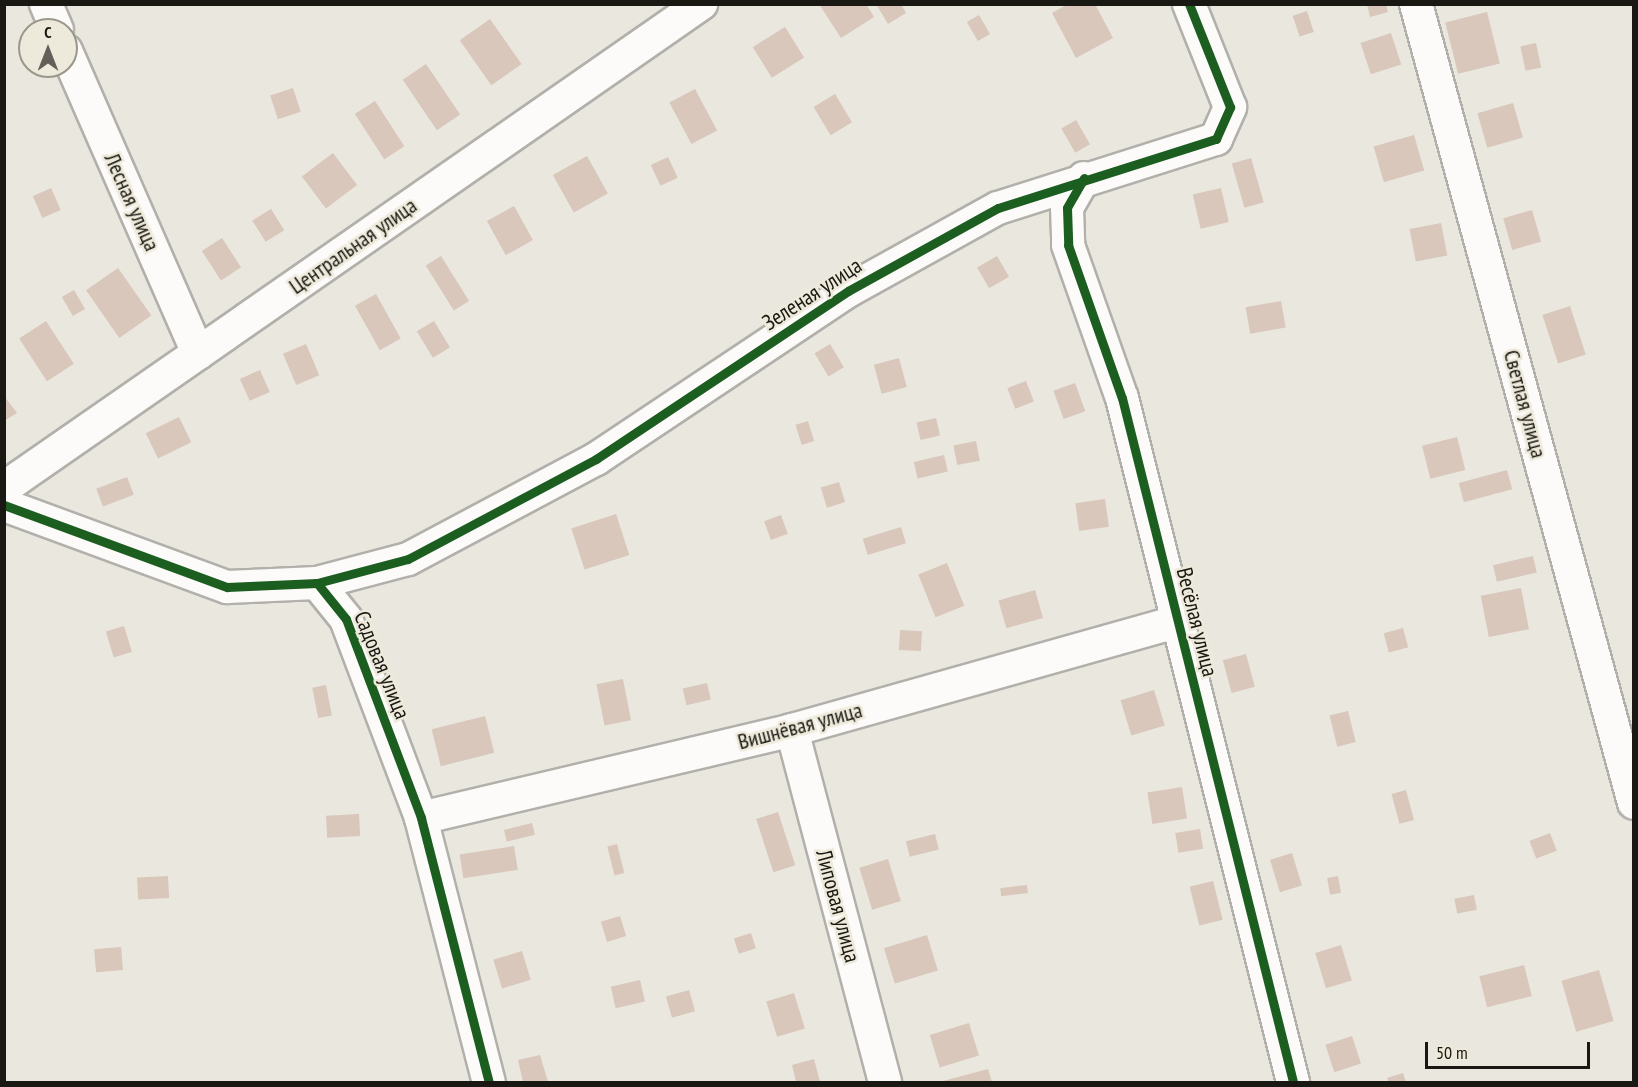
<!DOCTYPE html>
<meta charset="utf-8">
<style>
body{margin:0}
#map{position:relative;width:1638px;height:1087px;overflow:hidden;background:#eae7df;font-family:"PT Sans Narrow",sans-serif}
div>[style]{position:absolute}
.building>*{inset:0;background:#d8c7ba;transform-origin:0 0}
.roads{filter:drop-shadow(2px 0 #b1b0aa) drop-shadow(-2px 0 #b1b0aa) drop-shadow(0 2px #b1b0aa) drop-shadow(0 -2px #b1b0aa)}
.minor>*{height:32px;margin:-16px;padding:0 16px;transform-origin:16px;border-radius:16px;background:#fcfbfa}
.cycleway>*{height:9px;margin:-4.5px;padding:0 4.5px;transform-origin:4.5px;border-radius:4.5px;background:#1b5e20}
span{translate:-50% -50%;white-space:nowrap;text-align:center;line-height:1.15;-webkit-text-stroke:5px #eeeadb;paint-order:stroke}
.street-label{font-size:22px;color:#1a1813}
.frame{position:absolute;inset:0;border:6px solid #1a1813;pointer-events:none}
.north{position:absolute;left:18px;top:18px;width:60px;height:60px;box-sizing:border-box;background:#eeeadb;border:2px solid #99968b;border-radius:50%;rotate:0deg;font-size:16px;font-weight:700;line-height:24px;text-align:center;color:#1a1813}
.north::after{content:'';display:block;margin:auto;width:21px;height:27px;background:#63605a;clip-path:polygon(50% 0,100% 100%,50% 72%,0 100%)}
.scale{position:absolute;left:1425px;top:1042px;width:165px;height:27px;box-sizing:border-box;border:3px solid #1a1813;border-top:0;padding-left:8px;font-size:18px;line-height:21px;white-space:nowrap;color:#1a1813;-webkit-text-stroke:4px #eeeadb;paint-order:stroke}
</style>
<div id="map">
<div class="building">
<div style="clip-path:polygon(819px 4px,866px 4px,874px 17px,841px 38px)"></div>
<div style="clip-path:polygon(876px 4px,901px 4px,906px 13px,888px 24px)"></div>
<div style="clip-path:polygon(1068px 4px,1095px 4px,1113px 38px,1076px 58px,1052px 13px)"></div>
<div style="clip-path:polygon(1367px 4px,1386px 4px,1388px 12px,1370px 17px)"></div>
<div style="left:1307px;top:11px;width:22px;height:15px;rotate:72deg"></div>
<div style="left:1487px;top:12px;width:53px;height:43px;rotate:76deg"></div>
<div style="left:979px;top:15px;width:22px;height:14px;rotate:60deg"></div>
<div style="left:490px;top:19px;width:55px;height:37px;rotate:55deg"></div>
<div style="left:785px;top:27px;width:36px;height:38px;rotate:58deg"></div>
<div style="left:1391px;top:33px;width:33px;height:32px;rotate:72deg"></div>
<div style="left:1536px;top:43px;width:25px;height:16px;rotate:78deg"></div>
<div style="left:426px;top:64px;width:61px;height:28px;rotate:56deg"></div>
<div style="left:293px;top:88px;width:25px;height:24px;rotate:72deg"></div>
<div style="left:695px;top:89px;width:47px;height:29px;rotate:62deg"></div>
<div style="left:835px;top:94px;width:33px;height:25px;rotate:59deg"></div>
<div style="left:375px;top:101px;width:54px;height:24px;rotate:57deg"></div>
<div style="left:1513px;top:103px;width:36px;height:37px;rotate:74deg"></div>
<div style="left:1076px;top:120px;width:28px;height:17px;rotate:60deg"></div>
<div style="left:1414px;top:135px;width:37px;height:42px;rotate:74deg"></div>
<div style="left:333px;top:153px;width:40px;height:39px;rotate:53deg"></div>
<div style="left:587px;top:156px;width:43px;height:39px;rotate:61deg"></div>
<div style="left:668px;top:157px;width:23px;height:19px;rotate:65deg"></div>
<div style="left:1251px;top:158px;width:46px;height:20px;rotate:74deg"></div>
<div style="left:51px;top:188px;width:24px;height:20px;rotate:66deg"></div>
<div style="left:1221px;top:188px;width:35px;height:29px;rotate:77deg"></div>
<div style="left:514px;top:206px;width:39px;height:31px;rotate:61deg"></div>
<div style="left:271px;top:209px;width:25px;height:22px;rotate:58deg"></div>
<div style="left:1532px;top:210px;width:33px;height:30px;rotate:74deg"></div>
<div style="left:1441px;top:223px;width:33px;height:32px;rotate:79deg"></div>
<div style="left:222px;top:238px;width:35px;height:24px;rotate:57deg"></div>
<div style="left:441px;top:256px;width:53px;height:18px;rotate:58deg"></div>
<div style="left:997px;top:256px;width:24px;height:23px;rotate:60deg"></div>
<div style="left:118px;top:268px;width:58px;height:39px;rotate:55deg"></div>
<div style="left:74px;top:290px;width:22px;height:14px;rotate:60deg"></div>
<div style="left:376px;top:294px;width:51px;height:24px;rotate:61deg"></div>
<div style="left:1281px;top:301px;width:27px;height:36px;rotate:80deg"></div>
<div style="left:1570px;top:306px;width:51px;height:29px;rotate:72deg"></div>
<div style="left:46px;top:321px;width:51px;height:32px;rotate:57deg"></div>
<div style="left:434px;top:321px;width:31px;height:20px;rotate:59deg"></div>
<div style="left:306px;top:344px;width:34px;height:25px;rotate:67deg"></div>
<div style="left:830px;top:344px;width:27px;height:18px;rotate:59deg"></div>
<div style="left:899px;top:358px;width:30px;height:26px;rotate:75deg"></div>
<div style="left:260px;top:370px;width:24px;height:22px;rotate:66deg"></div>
<div style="left:1026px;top:381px;width:22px;height:20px;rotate:69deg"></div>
<div style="left:1075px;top:383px;width:30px;height:23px;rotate:70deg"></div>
<div style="clip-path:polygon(4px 396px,17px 413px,4px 421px)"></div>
<div style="left:179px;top:417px;width:28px;height:37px;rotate:64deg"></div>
<div style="left:936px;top:418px;width:18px;height:20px;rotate:77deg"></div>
<div style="left:808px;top:421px;width:21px;height:13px;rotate:73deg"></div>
<div style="left:1457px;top:437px;width:34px;height:36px;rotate:76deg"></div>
<div style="left:976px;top:441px;width:20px;height:23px;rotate:79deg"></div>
<div style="left:944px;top:455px;width:17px;height:31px;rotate:77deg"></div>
<div style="left:1507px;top:470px;width:20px;height:50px;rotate:75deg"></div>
<div style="left:127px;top:477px;width:19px;height:33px;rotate:69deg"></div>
<div style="left:839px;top:482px;width:21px;height:19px;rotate:73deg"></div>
<div style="left:1105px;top:499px;width:28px;height:30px;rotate:82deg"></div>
<div style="left:616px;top:514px;width:43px;height:47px;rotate:72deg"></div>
<div style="left:781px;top:515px;width:20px;height:18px;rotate:70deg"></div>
<div style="left:901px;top:527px;width:17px;height:40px;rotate:73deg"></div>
<div style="left:1533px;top:556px;width:17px;height:41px;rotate:77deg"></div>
<div style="left:947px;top:563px;width:46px;height:31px;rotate:68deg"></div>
<div style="left:1521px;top:588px;width:42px;height:41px;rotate:79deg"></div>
<div style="left:1035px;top:590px;width:29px;height:38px;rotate:74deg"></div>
<div style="left:124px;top:626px;width:27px;height:19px;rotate:73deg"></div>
<div style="left:1403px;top:628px;width:20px;height:20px;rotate:75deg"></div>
<div style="left:900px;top:630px;width:22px;height:20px;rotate:3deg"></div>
<div style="left:1246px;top:654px;width:34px;height:24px;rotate:75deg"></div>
<div style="left:623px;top:679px;width:42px;height:27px;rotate:79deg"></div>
<div style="left:707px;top:683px;width:17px;height:25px;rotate:77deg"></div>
<div style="left:326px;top:685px;width:31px;height:14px;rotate:79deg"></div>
<div style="left:1154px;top:690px;width:37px;height:35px;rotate:73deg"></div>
<div style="left:1348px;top:711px;width:32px;height:19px;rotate:76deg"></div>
<div style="left:485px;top:716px;width:38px;height:55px;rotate:76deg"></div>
<div style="left:1182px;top:787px;width:32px;height:35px;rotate:81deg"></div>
<div style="left:1406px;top:790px;width:31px;height:15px;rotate:75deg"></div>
<div style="left:778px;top:812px;width:56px;height:23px;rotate:72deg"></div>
<div style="left:359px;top:814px;width:22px;height:33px;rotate:87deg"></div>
<div style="left:532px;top:823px;width:12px;height:29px;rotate:76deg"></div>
<div style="left:1200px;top:829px;width:20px;height:25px;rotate:81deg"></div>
<div style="left:1550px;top:833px;width:19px;height:22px;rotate:69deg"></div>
<div style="left:935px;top:834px;width:16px;height:30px;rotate:76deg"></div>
<div style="left:617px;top:844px;width:30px;height:10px;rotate:76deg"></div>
<div style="left:514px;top:846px;width:24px;height:55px;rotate:81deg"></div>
<div style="left:1292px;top:853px;width:34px;height:23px;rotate:73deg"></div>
<div style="left:888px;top:859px;width:44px;height:30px;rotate:73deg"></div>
<div style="left:168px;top:876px;width:22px;height:31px;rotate:87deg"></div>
<div style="left:1338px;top:876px;width:17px;height:11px;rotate:80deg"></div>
<div style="left:1213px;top:881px;width:40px;height:24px;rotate:76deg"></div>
<div style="left:1027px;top:885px;width:8px;height:27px;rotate:83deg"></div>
<div style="left:1474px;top:895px;width:15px;height:20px;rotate:79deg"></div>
<div style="left:620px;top:916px;width:21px;height:20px;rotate:73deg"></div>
<div style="left:751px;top:933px;width:16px;height:18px;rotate:72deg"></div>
<div style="left:927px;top:935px;width:37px;height:45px;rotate:73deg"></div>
<div style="left:1341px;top:945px;width:37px;height:27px;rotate:73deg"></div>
<div style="left:121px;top:947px;width:23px;height:27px;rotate:85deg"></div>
<div style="left:522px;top:951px;width:30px;height:30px;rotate:73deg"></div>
<div style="left:1524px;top:965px;width:32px;height:46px;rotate:76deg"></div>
<div style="left:1599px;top:970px;width:53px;height:39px;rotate:74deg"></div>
<div style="left:640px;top:980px;width:22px;height:30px;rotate:77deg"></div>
<div style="left:689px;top:990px;width:22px;height:24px;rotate:74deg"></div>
<div style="left:794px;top:993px;width:37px;height:29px;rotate:73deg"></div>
<div style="left:969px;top:1023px;width:34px;height:41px;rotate:73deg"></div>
<div style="left:1352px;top:1036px;width:29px;height:28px;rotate:72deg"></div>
<div style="clip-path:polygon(540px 1055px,548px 1082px,523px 1082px,518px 1060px)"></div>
<div style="clip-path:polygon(814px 1059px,820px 1082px,796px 1082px,792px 1065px)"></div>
<div style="clip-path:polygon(988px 1069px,992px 1082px,939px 1082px)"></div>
<div style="clip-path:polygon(1403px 1073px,1406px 1082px,1389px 1082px,1387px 1078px)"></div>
</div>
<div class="roads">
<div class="minor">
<div style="left:46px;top:4px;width:28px;rotate:67deg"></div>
<div style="left:1416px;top:4px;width:828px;rotate:74.74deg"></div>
<div style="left:66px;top:51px;width:330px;rotate:66.4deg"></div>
<div style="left:1084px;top:178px;width:34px;rotate:120deg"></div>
<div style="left:1067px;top:208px;width:37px;rotate:88deg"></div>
<div style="left:1068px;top:245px;width:162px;rotate:70.6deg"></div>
<div style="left:1122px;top:398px;width:705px;rotate:75.96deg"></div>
<div style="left:4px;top:488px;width:849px;rotate:-34.78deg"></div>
<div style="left:4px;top:505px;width:238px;rotate:20.2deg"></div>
<div style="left:227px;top:587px;width:90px;rotate:-2.5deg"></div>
<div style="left:317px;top:583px;width:46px;rotate:51.1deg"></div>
<div style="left:346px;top:619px;width:213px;rotate:69.3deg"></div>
<div style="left:421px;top:818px;width:273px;rotate:75.6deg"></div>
<div style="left:317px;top:583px;width:94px;rotate:-14.8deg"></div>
<div style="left:408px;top:559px;width:213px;rotate:-28deg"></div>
<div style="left:596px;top:459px;width:303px;rotate:-33.7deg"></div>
<div style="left:848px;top:291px;width:171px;rotate:-29deg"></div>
<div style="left:998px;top:208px;width:229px;rotate:-17.6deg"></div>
<div style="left:1216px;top:139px;width:35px;rotate:-66deg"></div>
<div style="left:1230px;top:107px;width:111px;rotate:-111.7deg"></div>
<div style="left:792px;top:730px;width:364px;rotate:75.2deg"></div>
<div style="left:421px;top:818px;width:381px;rotate:-13.3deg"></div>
<div style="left:792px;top:730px;width:399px;rotate:-15.7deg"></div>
</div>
</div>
<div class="cycleway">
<div style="left:1084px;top:178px;width:34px;rotate:120deg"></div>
<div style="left:1067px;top:208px;width:37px;rotate:88deg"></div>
<div style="left:1068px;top:245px;width:162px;rotate:70.6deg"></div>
<div style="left:1122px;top:398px;width:705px;rotate:75.96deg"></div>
<div style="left:4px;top:505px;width:238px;rotate:20.2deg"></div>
<div style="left:227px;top:587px;width:90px;rotate:-2.5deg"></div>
<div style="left:317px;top:583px;width:46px;rotate:51.1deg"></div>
<div style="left:346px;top:619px;width:213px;rotate:69.3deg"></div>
<div style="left:421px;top:818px;width:273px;rotate:75.6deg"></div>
<div style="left:317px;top:583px;width:94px;rotate:-14.8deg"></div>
<div style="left:408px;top:559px;width:213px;rotate:-28deg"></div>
<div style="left:596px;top:459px;width:303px;rotate:-33.7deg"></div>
<div style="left:848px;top:291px;width:171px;rotate:-29deg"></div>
<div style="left:998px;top:208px;width:229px;rotate:-17.6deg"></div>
<div style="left:1216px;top:139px;width:35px;rotate:-66deg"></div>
<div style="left:1230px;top:107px;width:111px;rotate:-111.7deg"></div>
</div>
<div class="street-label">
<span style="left:132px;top:202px;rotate:66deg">Лесная улица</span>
<span style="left:353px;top:246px;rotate:-35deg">Центральная улица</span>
<span style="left:812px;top:294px;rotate:-33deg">Зеленая улица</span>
<span style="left:1525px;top:404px;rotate:75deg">Светлая улица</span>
<span style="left:1197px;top:622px;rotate:76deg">Весёлая улица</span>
<span style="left:382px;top:665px;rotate:68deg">Садовая улица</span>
<span style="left:800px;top:726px;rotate:-15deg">Вишнёвая улица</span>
<span style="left:838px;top:906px;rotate:75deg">Липовая улица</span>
</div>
<div class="frame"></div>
<div class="north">С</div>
<div class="scale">50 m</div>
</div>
